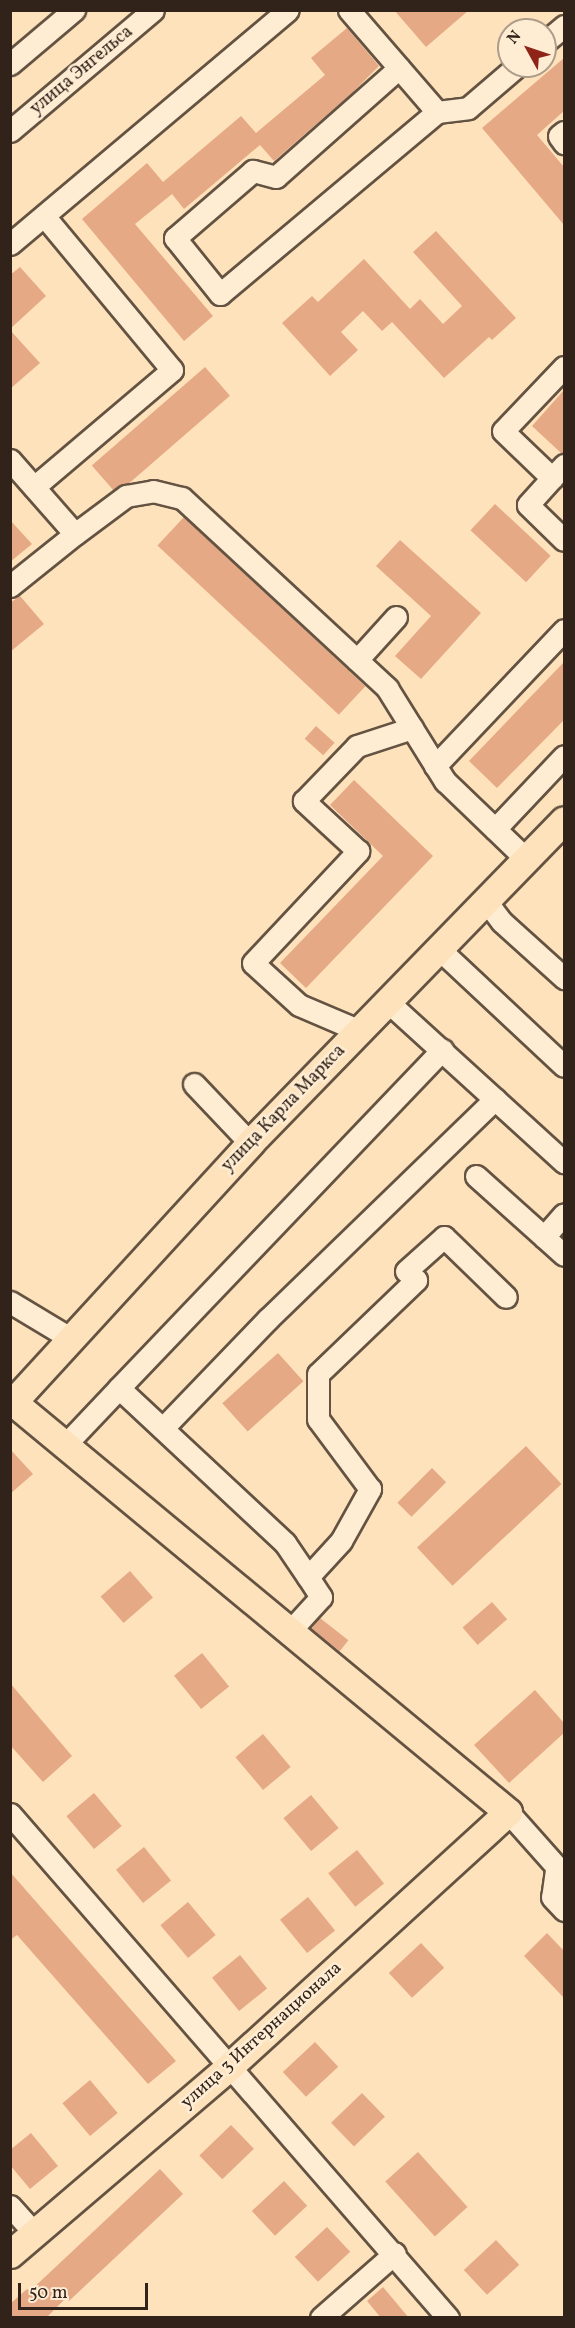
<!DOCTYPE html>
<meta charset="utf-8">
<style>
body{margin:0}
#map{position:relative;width:575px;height:2328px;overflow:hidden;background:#fee2bb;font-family:Vollkorn,serif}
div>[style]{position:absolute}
.building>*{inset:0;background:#e6a985;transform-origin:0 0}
.roads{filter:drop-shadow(2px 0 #645342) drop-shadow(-2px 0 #645342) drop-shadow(0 2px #645342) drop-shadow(0 -2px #645342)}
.minor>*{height:21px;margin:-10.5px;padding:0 10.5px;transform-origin:10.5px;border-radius:10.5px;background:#feecd3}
.major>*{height:27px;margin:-13.5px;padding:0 13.5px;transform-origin:13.5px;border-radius:13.5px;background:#fee2bb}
span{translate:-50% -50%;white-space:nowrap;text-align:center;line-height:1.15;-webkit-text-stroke:5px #feecd3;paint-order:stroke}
.street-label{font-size:18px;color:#31231a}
.frame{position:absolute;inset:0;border:12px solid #31231a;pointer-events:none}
.north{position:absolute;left:497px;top:18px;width:60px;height:60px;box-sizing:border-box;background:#feecd3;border:2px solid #ac9c89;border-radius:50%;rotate:310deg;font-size:16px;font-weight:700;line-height:24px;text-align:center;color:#31231a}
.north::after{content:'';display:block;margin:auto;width:21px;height:27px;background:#8f2418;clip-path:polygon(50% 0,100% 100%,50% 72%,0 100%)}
.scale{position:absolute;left:18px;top:2283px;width:130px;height:27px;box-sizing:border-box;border:3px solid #31231a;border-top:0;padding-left:8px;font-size:18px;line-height:21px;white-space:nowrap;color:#31231a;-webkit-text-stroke:4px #feecd3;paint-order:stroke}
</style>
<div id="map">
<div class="building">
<div style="clip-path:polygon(394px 10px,469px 10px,426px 47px)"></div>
<div style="clip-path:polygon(347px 28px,379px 66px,352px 93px,274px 161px,260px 145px,184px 209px,172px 194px,135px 224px,213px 316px,184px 341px,82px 219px,147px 163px,163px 182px,241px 116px,256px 133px,325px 75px,311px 58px)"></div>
<div style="clip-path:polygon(564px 58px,564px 111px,537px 135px,564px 167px,564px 225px,482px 128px)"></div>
<div style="clip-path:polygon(436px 231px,516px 318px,492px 340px,489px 337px,444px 378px,392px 322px,382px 331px,363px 311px,341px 332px,358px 350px,330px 376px,282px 323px,312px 296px,318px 302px,364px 259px,410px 309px,420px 299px,443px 324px,462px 306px,413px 252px)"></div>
<div style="clip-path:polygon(20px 267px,46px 296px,10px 329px,10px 275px)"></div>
<div style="clip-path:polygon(10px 330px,40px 363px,10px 389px)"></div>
<div style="left:205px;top:367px;width:38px;height:150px;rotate:49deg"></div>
<div style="clip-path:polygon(564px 390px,564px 453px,561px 453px,532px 426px)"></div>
<div style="left:495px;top:504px;width:76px;height:36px;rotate:43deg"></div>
<div style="left:184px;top:517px;width:248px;height:39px;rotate:43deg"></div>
<div style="clip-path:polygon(10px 520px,32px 544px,10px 562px)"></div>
<div style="clip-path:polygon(400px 540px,481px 613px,421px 679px,395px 656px,431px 616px,376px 566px)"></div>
<div style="clip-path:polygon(20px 596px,44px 624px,10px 652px,10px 603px)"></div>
<div style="clip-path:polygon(564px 662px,564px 720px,497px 788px,469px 761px)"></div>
<div style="left:316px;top:726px;width:25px;height:17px;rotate:42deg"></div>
<div style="clip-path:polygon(354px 780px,433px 856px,306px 988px,280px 963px,383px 856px,330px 805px)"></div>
<div style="left:278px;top:1353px;width:38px;height:75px;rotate:48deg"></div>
<div style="left:526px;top:1446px;width:52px;height:149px;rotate:47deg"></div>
<div style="clip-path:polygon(10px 1449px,33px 1474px,10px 1494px)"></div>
<div style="left:432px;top:1468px;width:20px;height:49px;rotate:45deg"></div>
<div style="left:130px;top:1571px;width:35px;height:39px;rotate:49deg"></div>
<div style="left:492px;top:1602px;width:23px;height:39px;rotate:49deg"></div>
<div style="left:320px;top:1618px;width:36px;height:14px;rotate:38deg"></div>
<div style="left:202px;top:1653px;width:43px;height:36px;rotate:51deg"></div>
<div style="clip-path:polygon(10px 1683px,72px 1756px,43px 1782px,10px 1745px)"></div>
<div style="clip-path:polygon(535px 1690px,564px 1723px,564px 1733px,509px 1783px,474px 1745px)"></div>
<div style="left:263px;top:1734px;width:43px;height:36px;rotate:50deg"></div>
<div style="left:94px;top:1793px;width:43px;height:36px;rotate:50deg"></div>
<div style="left:311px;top:1795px;width:43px;height:36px;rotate:50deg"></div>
<div style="left:144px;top:1847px;width:43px;height:36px;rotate:51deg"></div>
<div style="left:357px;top:1850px;width:43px;height:37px;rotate:51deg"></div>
<div style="clip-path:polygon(10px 1872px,176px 2061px,148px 2084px,17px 1935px,10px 1940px)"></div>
<div style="left:308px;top:1897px;width:43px;height:36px;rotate:51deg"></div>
<div style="left:188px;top:1902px;width:43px;height:36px;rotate:50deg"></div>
<div style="clip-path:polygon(547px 1933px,564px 1951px,564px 1998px,524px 1956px)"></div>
<div style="left:421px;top:1943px;width:34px;height:44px;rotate:47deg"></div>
<div style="left:240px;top:1955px;width:43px;height:36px;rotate:51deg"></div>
<div style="left:315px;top:2042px;width:34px;height:44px;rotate:47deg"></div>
<div style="left:90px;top:2080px;width:43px;height:36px;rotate:50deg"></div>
<div style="left:362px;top:2093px;width:33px;height:43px;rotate:46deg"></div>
<div style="left:231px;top:2125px;width:33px;height:44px;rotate:46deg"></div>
<div style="clip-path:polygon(31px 2133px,58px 2166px,30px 2189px,10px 2165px,10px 2150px)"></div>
<div style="left:418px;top:2152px;width:74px;height:44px;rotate:48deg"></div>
<div style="clip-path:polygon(160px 2169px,183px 2194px,69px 2301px,66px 2298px,46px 2318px,10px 2318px,10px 2304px,27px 2289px,30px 2291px)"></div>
<div style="left:284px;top:2181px;width:34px;height:44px;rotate:47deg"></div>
<div style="left:327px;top:2227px;width:34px;height:44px;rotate:47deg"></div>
<div style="left:496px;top:2240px;width:34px;height:44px;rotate:47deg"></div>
<div style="clip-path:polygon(383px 2287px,409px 2318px,381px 2318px,367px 2301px)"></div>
</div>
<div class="roads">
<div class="minor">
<div style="left:349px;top:10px;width:135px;rotate:49.2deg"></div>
<div style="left:437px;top:112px;width:31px;rotate:-7deg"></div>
<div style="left:468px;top:108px;width:65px;rotate:-40.6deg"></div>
<div style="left:545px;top:42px;width:25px;rotate:-40deg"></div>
<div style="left:10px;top:64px;width:84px;rotate:-40.2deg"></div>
<div style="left:399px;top:68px;width:164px;rotate:138.5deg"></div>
<div style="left:276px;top:177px;width:24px;rotate:-165deg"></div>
<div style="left:253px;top:171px;width:103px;rotate:139.3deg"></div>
<div style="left:175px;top:238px;width:72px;rotate:51.2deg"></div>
<div style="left:220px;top:294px;width:283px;rotate:-40deg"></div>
<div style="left:10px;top:131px;width:187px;rotate:-40.2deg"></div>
<div style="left:564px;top:132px;width:6px;rotate:141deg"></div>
<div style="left:559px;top:136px;width:9px;rotate:54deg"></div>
<div style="left:10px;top:244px;width:363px;rotate:-40.1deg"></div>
<div style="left:564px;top:367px;width:88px;rotate:133.6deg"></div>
<div style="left:503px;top:431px;width:68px;rotate:43.8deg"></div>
<div style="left:552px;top:478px;width:18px;rotate:-47deg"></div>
<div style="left:10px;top:460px;width:98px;rotate:48.7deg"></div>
<div style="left:75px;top:534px;width:64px;rotate:-36.7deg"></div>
<div style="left:126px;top:496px;width:27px;rotate:-10deg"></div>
<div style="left:153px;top:491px;width:30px;rotate:14deg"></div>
<div style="left:182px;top:498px;width:280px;rotate:42.8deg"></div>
<div style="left:387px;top:688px;width:110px;rotate:58.1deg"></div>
<div style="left:445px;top:781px;width:112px;rotate:43.9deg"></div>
<div style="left:552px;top:478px;width:36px;rotate:132deg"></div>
<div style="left:528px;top:505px;width:50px;rotate:44.2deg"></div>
<div style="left:34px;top:487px;width:181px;rotate:-40.3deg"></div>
<div style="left:172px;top:370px;width:200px;rotate:-129.7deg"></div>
<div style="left:10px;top:586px;width:83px;rotate:-38.7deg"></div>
<div style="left:357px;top:660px;width:58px;rotate:-47.8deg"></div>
<div style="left:435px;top:766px;width:187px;rotate:-46.5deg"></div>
<div style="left:495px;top:829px;width:100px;rotate:-46.6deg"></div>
<div style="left:486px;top:901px;width:26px;rotate:53deg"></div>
<div style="left:502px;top:922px;width:84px;rotate:42.1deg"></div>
<div style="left:439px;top:949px;width:171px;rotate:43.1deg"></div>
<div style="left:388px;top:1002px;width:238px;rotate:42.3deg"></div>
<div style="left:360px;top:1031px;width:66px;rotate:-156.9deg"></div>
<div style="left:299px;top:1005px;width:62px;rotate:-137.6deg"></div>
<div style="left:253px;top:963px;width:154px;rotate:-46.8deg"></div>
<div style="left:358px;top:851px;width:74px;rotate:-137.2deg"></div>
<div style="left:304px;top:801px;width:76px;rotate:-46.1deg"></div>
<div style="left:357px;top:746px;width:58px;rotate:-18.1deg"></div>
<div style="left:194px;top:1084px;width:81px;rotate:46.5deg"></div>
<div style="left:476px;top:1176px;width:118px;rotate:41.9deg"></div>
<div style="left:544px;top:1237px;width:30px;rotate:-49deg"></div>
<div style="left:10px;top:1302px;width:70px;rotate:31deg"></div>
<div style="left:163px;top:1428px;width:151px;rotate:-46.1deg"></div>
<div style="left:268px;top:1319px;width:316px;rotate:-44.1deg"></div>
<div style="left:65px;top:1445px;width:79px;rotate:-46.5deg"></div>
<div style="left:308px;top:1577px;width:41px;rotate:-124.1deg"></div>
<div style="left:285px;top:1543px;width:227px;rotate:-137deg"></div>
<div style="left:119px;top:1388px;width:468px;rotate:-46.3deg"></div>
<div style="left:290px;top:1631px;width:46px;rotate:-47.6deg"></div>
<div style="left:321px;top:1597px;width:24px;rotate:-123deg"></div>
<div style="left:308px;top:1577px;width:49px;rotate:-47.5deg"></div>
<div style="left:341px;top:1541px;width:60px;rotate:-60.9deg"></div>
<div style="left:370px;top:1489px;width:87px;rotate:-126.6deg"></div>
<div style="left:318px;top:1419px;width:45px;rotate:-90deg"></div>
<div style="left:318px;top:1374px;width:136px;rotate:-43.8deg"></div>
<div style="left:416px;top:1280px;width:13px;rotate:-138deg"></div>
<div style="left:406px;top:1271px;width:51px;rotate:-41.8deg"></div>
<div style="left:444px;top:1237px;width:86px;rotate:44.1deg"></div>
<div style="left:508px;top:1812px;width:84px;rotate:48.4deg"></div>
<div style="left:10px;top:1814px;width:668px;rotate:49.01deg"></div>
<div style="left:556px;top:1870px;width:27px;rotate:98deg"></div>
<div style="left:552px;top:1897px;width:18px;rotate:47deg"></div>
<div style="left:10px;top:2206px;width:38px;rotate:48deg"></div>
<div style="left:321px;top:2318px;width:98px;rotate:-41.3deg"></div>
</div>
<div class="major">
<div style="left:10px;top:2254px;width:291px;rotate:-40.5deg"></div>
<div style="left:231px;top:2065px;width:375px;rotate:-42.4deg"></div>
<div style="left:508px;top:1812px;width:643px;rotate:-140.37deg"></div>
<div style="left:13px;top:1402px;width:351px;rotate:-47.5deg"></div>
<div style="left:250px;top:1143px;width:450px;rotate:-45.8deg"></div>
</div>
</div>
<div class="street-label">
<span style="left:82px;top:71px;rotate:-40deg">улица Энгельса</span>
<span style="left:284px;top:1109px;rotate:-46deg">улица Карла Маркса</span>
<span style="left:262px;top:2036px;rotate:-42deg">улица 3 Интернационала</span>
</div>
<div class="frame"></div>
<div class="north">N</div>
<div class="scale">50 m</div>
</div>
